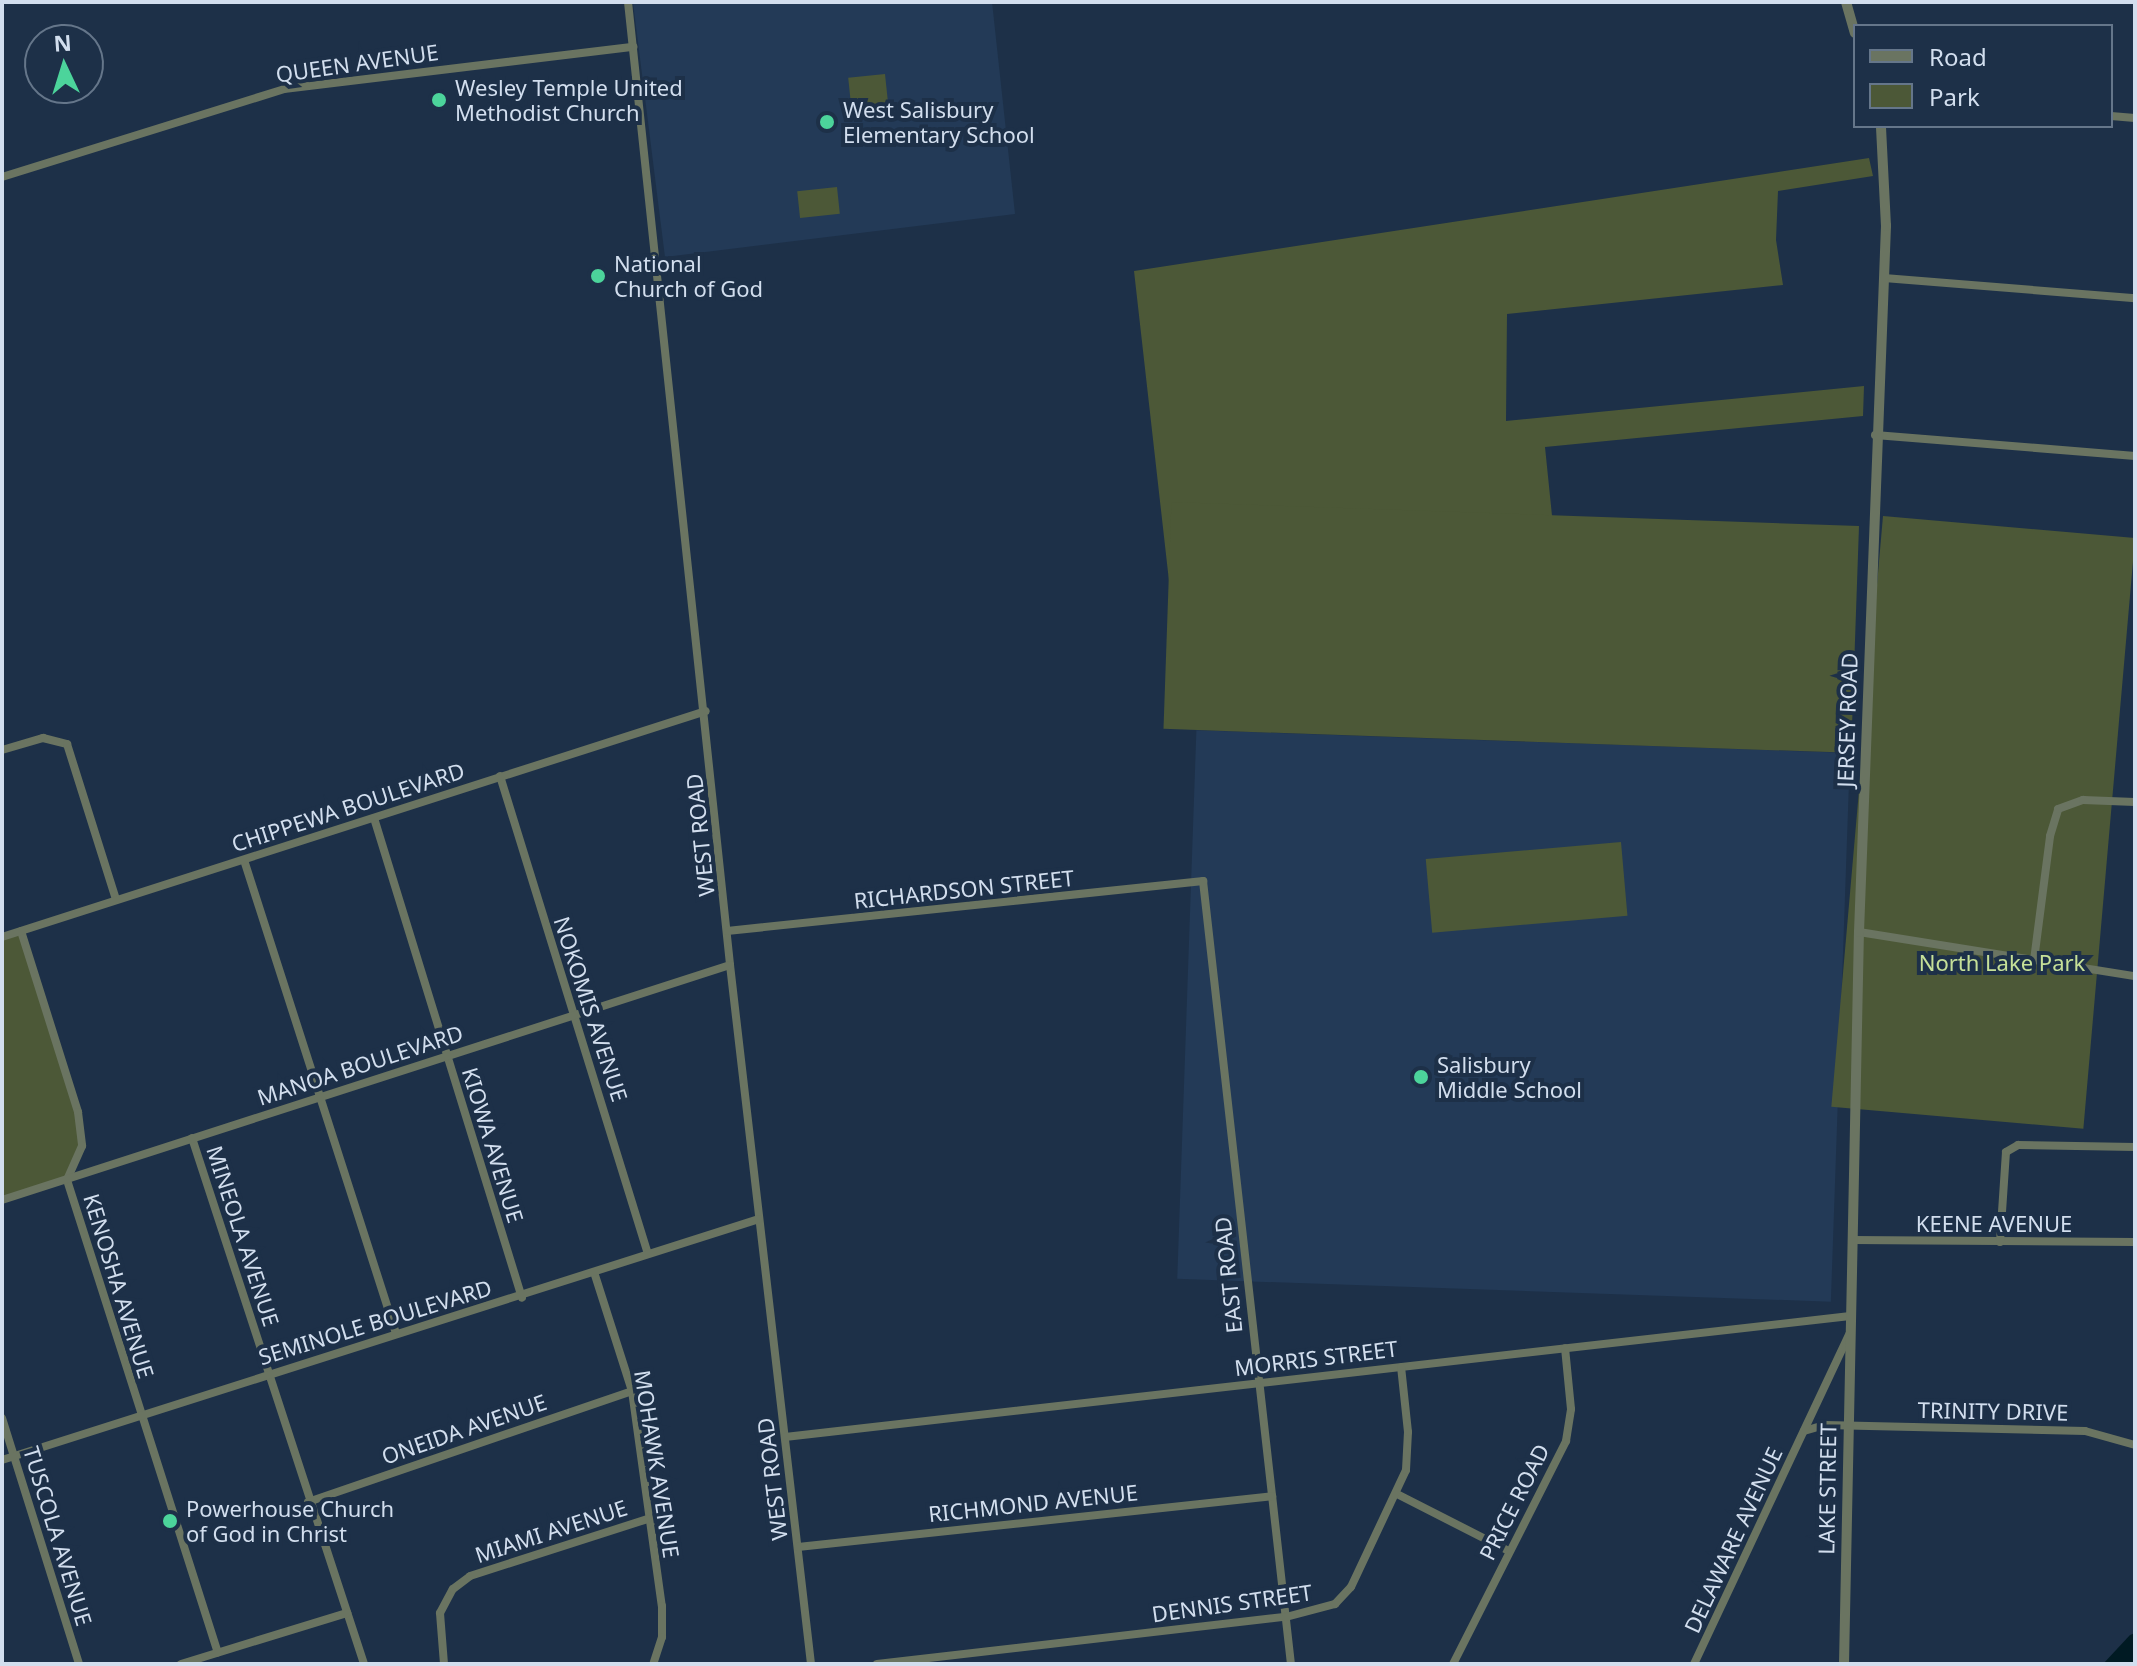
<!DOCTYPE html>
<style>
body{margin:0}
#map{position:relative;width:2137px;height:1666px;overflow:hidden;background:#1d3048;font-family:"Noto Sans",sans-serif}
div>[style]{position:absolute}
.built>*{inset:0;background:#233a57;transform-origin:0 0}
.green>*{inset:0;background:#4c5837;transform-origin:0 0}
.water>*{inset:0;background:#001a23}
.minor>*{height:8px;margin:-4px;padding:0 4px;transform-origin:4px;border-radius:4px;background:#6a7461}
.tertiary>*{height:10px;margin:-5px;padding:0 5px;transform-origin:5px;border-radius:5px;background:#6a7461}
.dots>*{width:22px;height:22px;translate:-50% -50%;box-sizing:border-box;border:4px solid #1d3048;border-radius:50%}
span{translate:-50% -50%;white-space:nowrap;text-align:center;line-height:1.15;-webkit-text-stroke:8px #1d3048;paint-order:stroke}
.street-label{font-size:22px;color:#d2deee}
.poi-label{font-size:22px;color:#d2deee}
.left{translate:0 -50%;text-align:left}
.park-label{font-size:22px;color:#c6e098}
.frame{position:absolute;inset:0;border:4px solid #d2deee;pointer-events:none}
.legend{position:absolute;left:1853px;top:24px;width:260px;height:104px;box-sizing:border-box;background:#1d3048;border:2px solid #65768a;margin:0;padding:10px 14px;list-style:none;font-size:24px;color:#d2deee}
.legend li{display:flex;align-items:center;gap:16px;height:40px}
.legend b{width:40px;border:2px solid #65768a}
.north{position:absolute;left:24px;top:24px;width:80px;height:80px;box-sizing:border-box;background:#1d3048;border:2px solid #65768a;border-radius:50%;rotate:356deg;font-size:22px;font-weight:700;line-height:32px;text-align:center;color:#d2deee}
.north::after{content:'';display:block;margin:auto;width:28px;height:36px;background:#4cd49b;clip-path:polygon(50% 0,100% 100%,50% 72%,0 100%)}
</style>
<div id="map">
<div class="built">
<div style="clip-path:polygon(633px 2px,992px 2px,1015px 214px,665px 257px)"></div>
<div style="left:1850px;top:753px;width:549px;height:654px;rotate:92deg"></div>
</div>
<div class="green">
<div style="left:885px;top:74px;width:37px;height:37px;rotate:84deg"></div>
<div style="clip-path:polygon(1869px 158px,1873px 176px,1778px 191px,1776px 240px,1783px 285px,1507px 314px,1506px 421px,1864px 386px,1863px 416px,1545px 447px,1555px 545px,1169px 581px,1134px 271px)"></div>
<div style="left:837px;top:187px;width:27px;height:40px;rotate:84deg"></div>
<div style="left:1883px;top:516px;width:253px;height:593px;rotate:5deg"></div>
<div style="left:1859px;top:526px;width:227px;height:688px;rotate:92deg"></div>
<div style="left:1621px;top:842px;width:74px;height:196px;rotate:85deg"></div>
<div style="clip-path:polygon(21px 931px,71px 1084px,82px 1146px,67px 1180px,4px 1199px,2px 937px)"></div>
</div>
<div class="water">
<div style="clip-path:polygon(2135px 1633px,2135px 1664px,2103px 1664px,2130px 1635px)"></div>
</div>
<div class="minor">
<div style="left:628px;top:2px;width:968px;rotate:83.95deg"></div>
<div style="left:730px;top:965px;width:704px;rotate:83.39deg"></div>
<div style="left:2111px;top:116px;width:24px;rotate:5deg"></div>
<div style="left:2px;top:177px;width:295px;rotate:-17.3deg"></div>
<div style="left:284px;top:89px;width:352px;rotate:-6.9deg"></div>
<div style="left:1884px;top:278px;width:252px;rotate:4.6deg"></div>
<div style="left:1875px;top:435px;width:261px;rotate:4.6deg"></div>
<div style="left:2px;top:750px;width:43px;rotate:-16.3deg"></div>
<div style="left:43px;top:738px;width:25px;rotate:14deg"></div>
<div style="left:67px;top:744px;width:163px;rotate:72.5deg"></div>
<div style="left:500px;top:776px;width:500px;rotate:72.8deg"></div>
<div style="left:374px;top:818px;width:502px;rotate:72.86deg"></div>
<div style="left:244px;top:860px;width:497px;rotate:72.2deg"></div>
<div style="left:21px;top:931px;width:190px;rotate:72.5deg"></div>
<div style="left:78px;top:1112px;width:34px;rotate:83deg"></div>
<div style="left:82px;top:1146px;width:37px;rotate:114deg"></div>
<div style="left:67px;top:1180px;width:496px;rotate:72.3deg"></div>
<div style="left:727px;top:931px;width:479px;rotate:-6deg"></div>
<div style="left:1203px;top:881px;width:788px;rotate:83.59deg"></div>
<div style="left:1859px;top:932px;width:279px;rotate:9.1deg"></div>
<div style="left:2px;top:937px;width:739px;rotate:-17.8deg"></div>
<div style="left:2034px;top:960px;width:125px;rotate:-82.6deg"></div>
<div style="left:2050px;top:836px;width:28px;rotate:-73deg"></div>
<div style="left:2058px;top:809px;width:27px;rotate:-20deg"></div>
<div style="left:2083px;top:800px;width:52px;rotate:2.2deg"></div>
<div style="left:192px;top:1138px;width:553px;rotate:71.89deg"></div>
<div style="left:2px;top:1200px;width:765px;rotate:-17.89deg"></div>
<div style="left:1852px;top:1240px;width:283px;rotate:0.4deg"></div>
<div style="left:2000px;top:1242px;width:90px;rotate:-86.2deg"></div>
<div style="left:2006px;top:1152px;width:14px;rotate:-30deg"></div>
<div style="left:2018px;top:1145px;width:117px;rotate:1deg"></div>
<div style="left:594px;top:1272px;width:125px;rotate:72.3deg"></div>
<div style="left:632px;top:1391px;width:217px;rotate:82.1deg"></div>
<div style="left:662px;top:1606px;width:31px;rotate:90deg"></div>
<div style="left:662px;top:1637px;width:28px;rotate:108deg"></div>
<div style="left:2px;top:1418px;width:258px;rotate:72.6deg"></div>
<div style="left:1804px;top:1431px;width:22px;rotate:-16deg"></div>
<div style="left:1825px;top:1425px;width:260px;rotate:1.3deg"></div>
<div style="left:2085px;top:1431px;width:52px;rotate:15.6deg"></div>
<div style="left:785px;top:1437px;width:1072px;rotate:-6.48deg"></div>
<div style="left:2px;top:1460px;width:794px;rotate:-17.66deg"></div>
<div style="left:1397px;top:1494px;width:126px;rotate:27deg"></div>
<div style="left:308px;top:1502px;width:342px;rotate:-18.9deg"></div>
<div style="left:798px;top:1547px;width:477px;rotate:-6.1deg"></div>
<div style="left:181px;top:1664px;width:174px;rotate:-17.1deg"></div>
<div style="left:444px;top:1664px;width:51px;rotate:-94.5deg"></div>
<div style="left:440px;top:1613px;width:27px;rotate:-62deg"></div>
<div style="left:453px;top:1589px;width:21px;rotate:-37deg"></div>
<div style="left:470px;top:1576px;width:187px;rotate:-17.8deg"></div>
<div style="left:877px;top:1664px;width:412px;rotate:-6.6deg"></div>
<div style="left:1286px;top:1617px;width:51px;rotate:-14.9deg"></div>
<div style="left:1335px;top:1604px;width:23px;rotate:-47deg"></div>
<div style="left:1351px;top:1587px;width:129px;rotate:-64.8deg"></div>
<div style="left:1406px;top:1470px;width:38px;rotate:-87deg"></div>
<div style="left:1408px;top:1432px;width:65px;rotate:-96.1deg"></div>
<div style="left:1453px;top:1664px;width:250px;rotate:-63.1deg"></div>
<div style="left:1566px;top:1441px;width:32px;rotate:-81deg"></div>
<div style="left:1571px;top:1409px;width:61px;rotate:-95.6deg"></div>
<div style="left:1694px;top:1664px;width:367px;rotate:-64.8deg"></div>
</div>
<div class="tertiary">
<div style="left:1846px;top:2px;width:32px;rotate:74deg"></div>
<div style="left:1844px;top:1664px;width:732px;rotate:-88.83deg"></div>
<div style="left:1859px;top:932px;width:707px;rotate:-87.81deg"></div>
<div style="left:1886px;top:226px;width:100px;rotate:-92.9deg"></div>
</div>
<div class="dots">
<div style="left:439px;top:100px;background:#4cd49b"></div>
<div style="left:827px;top:122px;background:#4cd49b"></div>
<div style="left:598px;top:276px;background:#4cd49b"></div>
<div style="left:1421px;top:1077px;background:#4cd49b"></div>
<div style="left:170px;top:1521px;background:#4cd49b"></div>
</div>
<div class="street-label">
<span style="left:357px;top:63px;rotate:-8deg">QUEEN AVENUE</span>
<span style="left:1847px;top:720px;rotate:-88deg">JERSEY ROAD</span>
<span style="left:348px;top:807px;rotate:-18deg">CHIPPEWA BOULEVARD</span>
<span style="left:700px;top:835px;rotate:-96deg">WEST ROAD</span>
<span style="left:964px;top:889px;rotate:-6deg">RICHARDSON STREET</span>
<span style="left:591px;top:1009px;rotate:72deg">NOKOMIS AVENUE</span>
<span style="left:360px;top:1065px;rotate:-18deg">MANOA BOULEVARD</span>
<span style="left:493px;top:1145px;rotate:73deg">KIOWA AVENUE</span>
<span style="left:1994px;top:1224px">KEENE AVENUE</span>
<span style="left:243px;top:1236px;rotate:72deg">MINEOLA AVENUE</span>
<span style="left:1228px;top:1275px;rotate:-96deg">EAST ROAD</span>
<span style="left:119px;top:1286px;rotate:73deg">KENOSHA AVENUE</span>
<span style="left:375px;top:1322px;rotate:-17deg">SEMINOLE BOULEVARD</span>
<span style="left:1316px;top:1358px;rotate:-7deg">MORRIS STREET</span>
<span style="left:1993px;top:1411px;rotate:1deg">TRINITY DRIVE</span>
<span style="left:464px;top:1429px;rotate:-19deg">ONEIDA AVENUE</span>
<span style="left:657px;top:1464px;rotate:81deg">MOHAWK AVENUE</span>
<span style="left:772px;top:1479px;rotate:-97deg">WEST ROAD</span>
<span style="left:1827px;top:1489px;rotate:-89deg">LAKE STREET</span>
<span style="left:1514px;top:1502px;rotate:-63deg">PRICE ROAD</span>
<span style="left:1033px;top:1503px;rotate:-6deg">RICHMOND AVENUE</span>
<span style="left:551px;top:1531px;rotate:-18deg">MIAMI AVENUE</span>
<span style="left:58px;top:1536px;rotate:73deg">TUSCOLA AVENUE</span>
<span style="left:1733px;top:1540px;rotate:-65deg">DELAWARE AVENUE</span>
<span style="left:1232px;top:1603px;rotate:-8deg">DENNIS STREET</span>
</div>
<div class="poi-label">
<span class="left" style="left:455px;top:100px">Wesley Temple United<br>Methodist Church</span>
<span class="left" style="left:843px;top:122px">West Salisbury<br>Elementary School</span>
<span class="left" style="left:614px;top:276px">National<br>Church of God</span>
<span class="left" style="left:1437px;top:1077px">Salisbury<br>Middle School</span>
<span class="left" style="left:186px;top:1521px">Powerhouse Church<br>of God in Christ</span>
</div>
<div class="park-label">
<span style="left:2002px;top:963px">North Lake Park</span>
</div>
<div class="frame"></div>
<ul class="legend">
<li><b style="height:10px;background:#6a7461"></b>Road</li>
<li><b style="height:22px;background:#4c5837"></b>Park</li>
</ul>
<div class="north">N</div>
</div>
